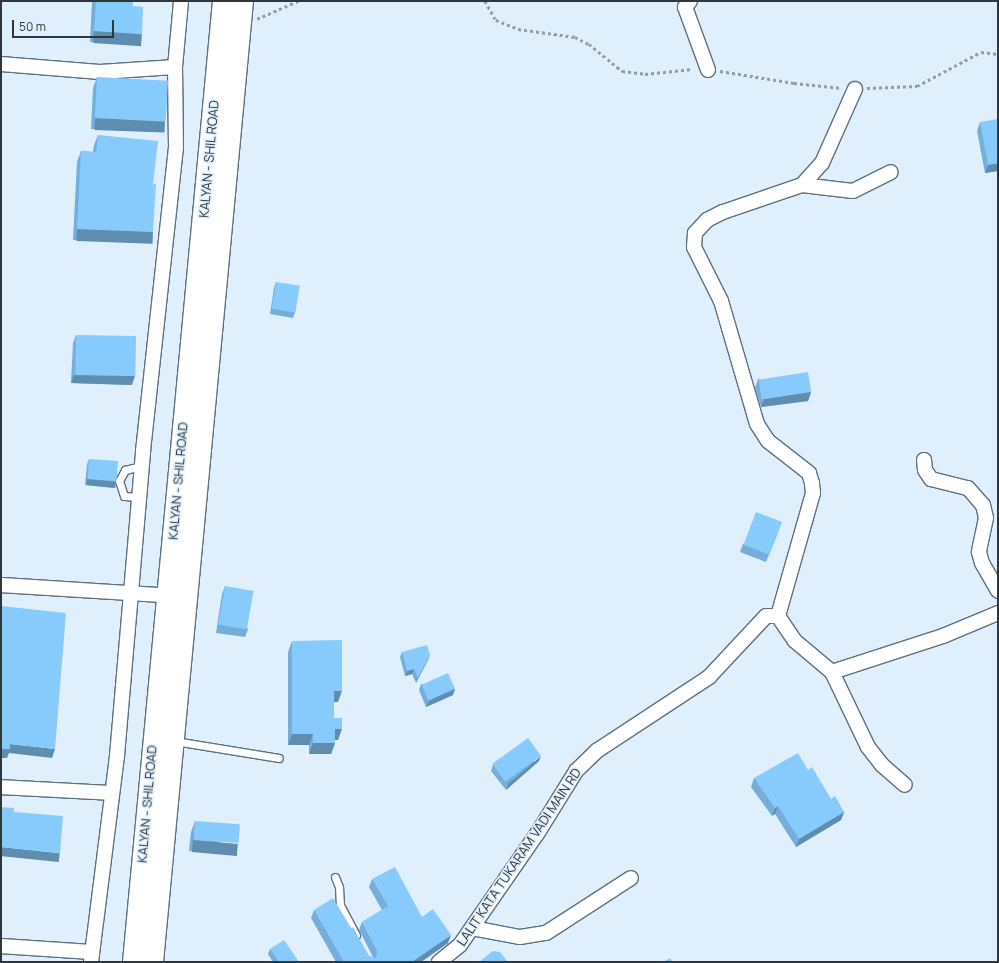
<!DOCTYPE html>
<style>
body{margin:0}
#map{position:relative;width:999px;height:963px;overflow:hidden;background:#dfeffc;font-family:Manrope,sans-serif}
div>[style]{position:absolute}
.path>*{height:2.5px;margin-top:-1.25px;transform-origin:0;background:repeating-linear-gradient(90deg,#919da7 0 3px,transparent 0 6px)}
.roads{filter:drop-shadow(1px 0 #5e707e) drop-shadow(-1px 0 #5e707e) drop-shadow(0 1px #5e707e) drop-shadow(0 -1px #5e707e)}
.lane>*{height:7px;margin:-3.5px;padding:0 3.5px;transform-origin:3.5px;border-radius:3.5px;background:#fff}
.street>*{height:14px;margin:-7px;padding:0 7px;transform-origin:7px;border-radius:7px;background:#fff}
.primary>*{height:22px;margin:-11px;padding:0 11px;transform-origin:11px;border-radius:11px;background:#fff}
.wall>*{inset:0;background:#74aed9}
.shaded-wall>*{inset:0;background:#5e8db0;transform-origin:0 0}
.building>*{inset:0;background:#87cafc;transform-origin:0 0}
span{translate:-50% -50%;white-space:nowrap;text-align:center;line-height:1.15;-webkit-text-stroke:3px #dfeffc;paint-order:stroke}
.street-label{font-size:13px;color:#2f373d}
.frame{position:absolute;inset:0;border:2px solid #2f373d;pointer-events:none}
.scale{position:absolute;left:12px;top:20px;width:102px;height:18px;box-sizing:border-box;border:2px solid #2f373d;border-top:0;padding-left:5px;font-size:12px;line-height:14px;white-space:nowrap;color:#2f373d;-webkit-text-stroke:3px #dfeffc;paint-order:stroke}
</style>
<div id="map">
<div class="path">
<div style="left:485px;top:1px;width:22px;rotate:60deg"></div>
<div style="left:496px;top:20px;width:24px;rotate:22deg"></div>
<div style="left:518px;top:29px;width:58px;rotate:8deg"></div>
<div style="left:575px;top:37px;width:16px;rotate:27deg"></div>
<div style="left:589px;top:44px;width:43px;rotate:39.3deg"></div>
<div style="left:622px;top:71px;width:23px;rotate:7deg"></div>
<div style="left:645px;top:74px;width:48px;rotate:-5.9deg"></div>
<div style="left:257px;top:19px;width:45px;rotate:-23.7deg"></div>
<div style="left:720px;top:71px;width:75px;rotate:9.2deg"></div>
<div style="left:794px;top:83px;width:48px;rotate:5.9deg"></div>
<div style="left:867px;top:88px;width:50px;rotate:-2.3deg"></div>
<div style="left:917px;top:86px;width:72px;rotate:-28deg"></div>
<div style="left:981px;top:52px;width:17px;rotate:7deg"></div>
</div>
<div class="roads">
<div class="lane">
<div style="left:138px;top:497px;width:14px;rotate:-176deg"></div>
<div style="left:124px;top:496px;width:16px;rotate:-108deg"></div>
<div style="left:119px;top:481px;width:13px;rotate:-61deg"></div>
<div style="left:125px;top:470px;width:16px;rotate:-14deg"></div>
<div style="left:175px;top:741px;width:105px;rotate:9.3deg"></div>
<div style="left:335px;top:877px;width:11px;rotate:68deg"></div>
<div style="left:339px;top:887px;width:18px;rotate:87deg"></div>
<div style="left:340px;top:905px;width:34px;rotate:62deg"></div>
</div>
<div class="street">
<div style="left:690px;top:1px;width:8px;rotate:130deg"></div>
<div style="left:685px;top:7px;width:67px;rotate:69.9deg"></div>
<div style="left:1px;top:64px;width:99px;rotate:4.6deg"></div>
<div style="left:100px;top:72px;width:75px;rotate:-3.8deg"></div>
<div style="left:802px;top:185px;width:51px;rotate:6.7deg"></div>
<div style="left:853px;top:191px;width:42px;rotate:-26.6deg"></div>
<div style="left:924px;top:460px;width:10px;rotate:84deg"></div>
<div style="left:925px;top:470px;width:11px;rotate:56deg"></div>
<div style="left:931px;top:479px;width:38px;rotate:14deg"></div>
<div style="left:968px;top:488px;width:23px;rotate:49deg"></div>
<div style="left:983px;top:505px;width:13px;rotate:77deg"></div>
<div style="left:986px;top:518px;width:35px;rotate:102deg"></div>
<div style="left:979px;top:552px;width:11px;rotate:75deg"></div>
<div style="left:982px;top:563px;width:32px;rotate:60deg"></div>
<div style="left:1px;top:585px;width:174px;rotate:3.6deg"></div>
<div style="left:778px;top:616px;width:128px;rotate:-74.1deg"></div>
<div style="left:813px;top:493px;width:10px;rotate:-96deg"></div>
<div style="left:812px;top:483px;width:10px;rotate:-107deg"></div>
<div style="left:809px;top:473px;width:52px;rotate:-142deg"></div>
<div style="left:768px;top:441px;width:20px;rotate:-123deg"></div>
<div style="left:757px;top:424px;width:128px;rotate:-106.3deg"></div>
<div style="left:721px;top:301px;width:60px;rotate:-116.6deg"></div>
<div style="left:694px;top:247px;width:14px;rotate:-86deg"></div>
<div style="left:695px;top:233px;width:18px;rotate:-47deg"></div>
<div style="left:707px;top:220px;width:18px;rotate:-27deg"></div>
<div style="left:723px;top:212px;width:83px;rotate:-18.9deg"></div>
<div style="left:802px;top:185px;width:30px;rotate:-48deg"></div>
<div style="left:822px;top:163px;width:81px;rotate:-66deg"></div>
<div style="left:832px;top:672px;width:117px;rotate:-18deg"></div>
<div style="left:943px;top:636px;width:60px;rotate:-22.7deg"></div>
<div style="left:1px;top:787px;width:111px;rotate:3.1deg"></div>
<div style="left:472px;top:928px;width:49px;rotate:10.6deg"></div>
<div style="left:520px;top:937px;width:26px;rotate:-9deg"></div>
<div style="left:546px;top:933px;width:101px;rotate:-32.9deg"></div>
<div style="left:1px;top:946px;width:91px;rotate:3.8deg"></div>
<div style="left:91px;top:962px;width:208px;rotate:-82.8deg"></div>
<div style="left:117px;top:756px;width:306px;rotate:-85.1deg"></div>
<div style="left:143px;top:451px;width:305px;rotate:-83.8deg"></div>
<div style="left:176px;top:148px;width:81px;rotate:-90.7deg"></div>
<div style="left:175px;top:67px;width:66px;rotate:-84.8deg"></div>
<div style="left:439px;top:962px;width:27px;rotate:-39deg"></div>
<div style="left:460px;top:945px;width:135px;rotate:-55.3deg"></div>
<div style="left:537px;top:834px;width:74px;rotate:-58.2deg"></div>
<div style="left:576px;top:771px;width:30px;rotate:-44deg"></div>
<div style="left:598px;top:750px;width:133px;rotate:-33.3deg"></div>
<div style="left:709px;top:677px;width:83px;rotate:-46.9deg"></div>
<div style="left:766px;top:616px;width:12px"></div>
<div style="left:778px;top:616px;width:30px;rotate:56deg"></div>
<div style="left:795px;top:641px;width:48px;rotate:40deg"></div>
<div style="left:832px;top:672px;width:83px;rotate:64.4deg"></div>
<div style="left:868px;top:747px;width:23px;rotate:52deg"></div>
<div style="left:882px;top:765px;width:30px;rotate:41deg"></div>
</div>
<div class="primary">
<div style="left:134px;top:962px;width:965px;rotate:-84.65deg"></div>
<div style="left:152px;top:962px;width:965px;rotate:-84.65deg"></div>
</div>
</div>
<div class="wall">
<div style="clip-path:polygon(92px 1px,133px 1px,133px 6px,138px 45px,90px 42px)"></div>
<div style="clip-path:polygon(97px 77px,165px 121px,161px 132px,91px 129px,93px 88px)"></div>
<div style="clip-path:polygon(980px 122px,998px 171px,985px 173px,977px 131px)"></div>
<div style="clip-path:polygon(98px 135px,153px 184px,149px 243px,73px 240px,77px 162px,81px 151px,93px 152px,94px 145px)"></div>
<div style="clip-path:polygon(276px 282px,295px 312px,293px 318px,270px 314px,274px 288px)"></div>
<div style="clip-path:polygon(76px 335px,132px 385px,71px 383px,73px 343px)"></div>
<div style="clip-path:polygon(758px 379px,811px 392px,808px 401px,761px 407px,755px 388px)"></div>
<div style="clip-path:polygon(89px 459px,116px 482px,114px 488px,85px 485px,87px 464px)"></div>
<div style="clip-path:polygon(779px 530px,766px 562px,740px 552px,743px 544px)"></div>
<div style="clip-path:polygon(225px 586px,248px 629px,245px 637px,216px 633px,222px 594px)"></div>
<div style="clip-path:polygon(292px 641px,338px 702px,334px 702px,334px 718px,338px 740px,335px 740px,335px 743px,331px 754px,309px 754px,309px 745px,288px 745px,288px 652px)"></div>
<div style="clip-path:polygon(402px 652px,430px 655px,428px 660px,416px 683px,412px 674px,405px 676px,400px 657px)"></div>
<div style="clip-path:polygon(421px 684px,455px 689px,453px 695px,426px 707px,419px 690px)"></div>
<div style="clip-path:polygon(539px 761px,506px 790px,491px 771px,493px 765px)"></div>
<div style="clip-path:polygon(808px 770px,831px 799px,844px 812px,841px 820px,796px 847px,775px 814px,772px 816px,751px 787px,754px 778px)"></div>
<div style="clip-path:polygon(195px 821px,234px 855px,189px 851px,191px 832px)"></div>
<div style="clip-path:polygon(372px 879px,422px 917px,448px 943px,421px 962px,336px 962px,311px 918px,314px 910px,351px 928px,369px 956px,373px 957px,359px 930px,362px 922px,382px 910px,369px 887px)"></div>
<div style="clip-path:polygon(270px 949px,299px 962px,273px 962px,268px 954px)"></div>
</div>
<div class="shaded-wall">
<div style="left:94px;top:31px;width:48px;height:12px;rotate:4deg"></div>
<div style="left:95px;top:118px;width:70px;height:12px;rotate:2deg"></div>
<div style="clip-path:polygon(998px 163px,998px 171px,985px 173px,988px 165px)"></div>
<div style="left:77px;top:229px;width:76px;height:12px;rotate:2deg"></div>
<div style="clip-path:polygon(74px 375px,135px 376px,132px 385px,71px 383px)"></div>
<div style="clip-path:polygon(811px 392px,808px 401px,761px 407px,764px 399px)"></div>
<div style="left:87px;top:479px;width:29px;height:6px;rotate:6deg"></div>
<div style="clip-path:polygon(430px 655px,428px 660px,416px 683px,418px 678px)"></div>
<div style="clip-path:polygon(414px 669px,412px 674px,405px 676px,407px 671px)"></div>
<div style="clip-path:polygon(455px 689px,453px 695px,426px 707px,429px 701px)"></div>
<div style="clip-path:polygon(334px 691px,342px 691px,338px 702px,330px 702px)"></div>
<div style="clip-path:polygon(335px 729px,342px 729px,338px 740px,331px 740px)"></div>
<div style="clip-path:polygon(292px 734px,313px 734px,309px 745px,288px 745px)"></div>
<div style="clip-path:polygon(313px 743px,335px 743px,331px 754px,309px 754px)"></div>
<div style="clip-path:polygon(10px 744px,55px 749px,52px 758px,9px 753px,7px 758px,1px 758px,1px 749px)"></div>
<div style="clip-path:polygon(541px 756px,539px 761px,506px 790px,508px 784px)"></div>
<div style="clip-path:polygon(778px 806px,775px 814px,772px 816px,775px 808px)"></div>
<div style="clip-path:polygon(844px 812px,841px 820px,796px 847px,799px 839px)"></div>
<div style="left:193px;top:840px;width:45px;height:12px;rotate:5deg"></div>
<div style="left:1px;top:847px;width:59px;height:9px;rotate:6deg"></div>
<div style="clip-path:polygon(451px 935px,448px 943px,421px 962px,412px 962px)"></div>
</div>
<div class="building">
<div style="clip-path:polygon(96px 1px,133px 1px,133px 6px,143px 7px,142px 34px,94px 31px)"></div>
<div style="left:97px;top:77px;width:71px;height:41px;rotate:3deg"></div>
<div style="clip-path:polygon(998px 119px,998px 163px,988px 165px,980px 122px)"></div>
<div style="clip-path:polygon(98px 135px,158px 141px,153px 184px,156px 184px,153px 232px,77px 229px,81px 151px,96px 152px)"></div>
<div style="left:276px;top:282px;width:24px;height:27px;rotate:9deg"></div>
<div style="left:76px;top:335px;width:60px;height:40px;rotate:1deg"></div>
<div style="left:808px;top:372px;width:20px;height:50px;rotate:81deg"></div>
<div style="left:89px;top:459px;width:29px;height:20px;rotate:4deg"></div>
<div style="left:756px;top:512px;width:28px;height:35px;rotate:21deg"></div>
<div style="left:225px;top:586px;width:29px;height:39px;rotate:10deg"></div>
<div style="clip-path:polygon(1px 606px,66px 613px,55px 749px,10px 744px,10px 749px,1px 749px)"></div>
<div style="clip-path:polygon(342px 640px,342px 691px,334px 691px,334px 718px,342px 718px,342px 729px,335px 729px,335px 743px,313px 743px,313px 734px,292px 734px,292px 641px)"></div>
<div style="clip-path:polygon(427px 645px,430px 655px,418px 678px,414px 669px,407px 671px,402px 652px)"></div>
<div style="left:448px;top:673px;width:17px;height:29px;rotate:66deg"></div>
<div style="left:528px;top:738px;width:22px;height:44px;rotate:54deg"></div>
<div style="clip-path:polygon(798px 753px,808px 770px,812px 767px,831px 799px,835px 796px,844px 812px,799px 839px,778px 806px,775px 808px,754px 778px)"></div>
<div style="clip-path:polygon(1px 807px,14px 808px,14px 812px,63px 816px,60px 853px,1px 847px)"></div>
<div style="left:195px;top:821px;width:45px;height:19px;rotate:4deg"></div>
<div style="clip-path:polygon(395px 867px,422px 917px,433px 909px,451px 935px,412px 962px,344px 962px,314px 910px,333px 898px,351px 928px,353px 927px,369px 956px,376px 958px,377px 951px,362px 922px,388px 906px,372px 879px)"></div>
<div style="clip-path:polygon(284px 940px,299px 962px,279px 962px,270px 949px)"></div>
<div style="clip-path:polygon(493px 951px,500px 952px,508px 962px,479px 962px)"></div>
<div style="clip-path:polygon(670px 958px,673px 962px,663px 962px)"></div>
</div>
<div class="street-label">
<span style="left:209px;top:159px;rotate:-85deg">KALYAN - SHIL ROAD</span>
<span style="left:178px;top:481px;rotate:-85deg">KALYAN - SHIL ROAD</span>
<span style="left:147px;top:804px;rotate:-85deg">KALYAN - SHIL ROAD</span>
<span style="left:519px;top:857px;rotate:-56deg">LALIT KATA TUKARAM VADI MAIN RD</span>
</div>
<div class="frame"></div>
<div class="scale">50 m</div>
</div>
